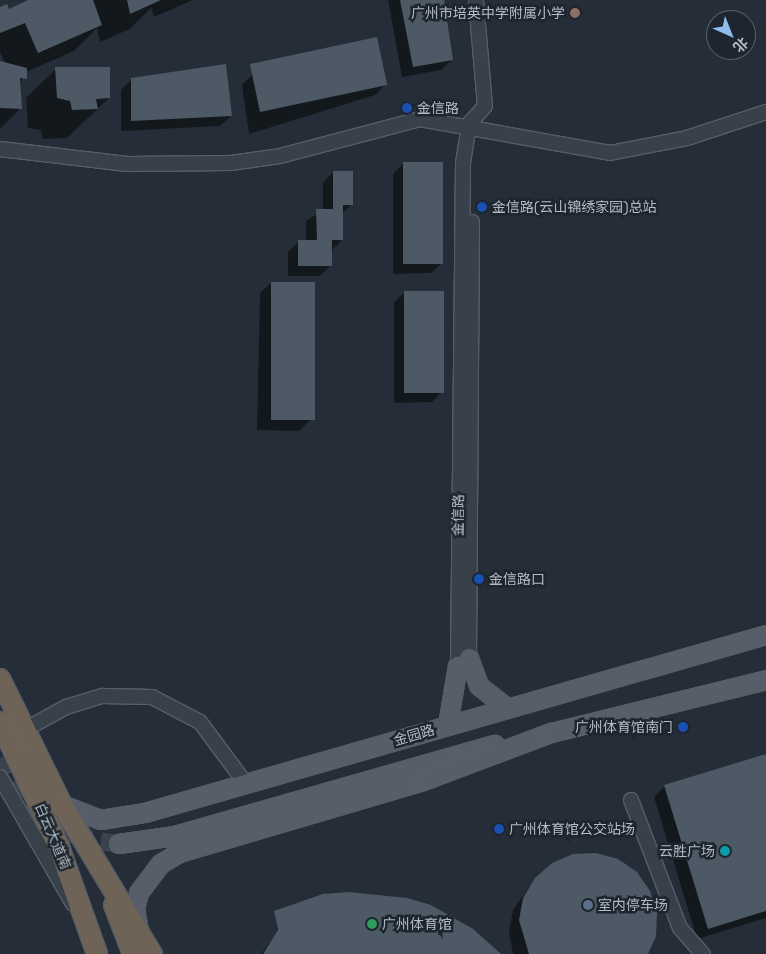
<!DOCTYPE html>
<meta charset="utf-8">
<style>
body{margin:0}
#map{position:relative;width:766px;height:954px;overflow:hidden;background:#252e38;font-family:"Space Grotesk","Noto Sans SC",sans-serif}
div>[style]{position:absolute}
.shadow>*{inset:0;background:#0007}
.building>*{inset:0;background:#4d5964;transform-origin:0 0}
.major-tunnel>*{height:18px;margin-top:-9px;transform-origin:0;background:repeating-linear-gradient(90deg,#3a434d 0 18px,transparent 0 27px)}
.roads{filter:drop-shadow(1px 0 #565e67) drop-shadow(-1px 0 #565e67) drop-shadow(0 1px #565e67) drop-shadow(0 -1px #565e67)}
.minor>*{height:14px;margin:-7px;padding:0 7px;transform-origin:7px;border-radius:7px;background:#384049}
.major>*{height:18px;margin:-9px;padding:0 9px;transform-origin:9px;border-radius:9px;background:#565f69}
.highway>*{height:20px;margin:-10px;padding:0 10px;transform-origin:10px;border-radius:10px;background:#6e6356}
.dots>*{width:14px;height:14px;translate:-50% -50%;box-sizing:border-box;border:2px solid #1d252e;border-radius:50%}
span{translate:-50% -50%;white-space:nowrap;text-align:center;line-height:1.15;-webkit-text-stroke:5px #1d252e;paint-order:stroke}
.poi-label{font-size:14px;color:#b3bbc5}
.right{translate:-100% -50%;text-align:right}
.left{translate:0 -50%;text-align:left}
.street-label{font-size:14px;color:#b3bbc5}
.north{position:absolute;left:706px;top:10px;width:50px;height:50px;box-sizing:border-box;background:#1d252e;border:1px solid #59616a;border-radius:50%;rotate:136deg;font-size:14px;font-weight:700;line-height:20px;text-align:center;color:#b3bbc5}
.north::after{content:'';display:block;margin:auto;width:18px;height:22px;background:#90bbec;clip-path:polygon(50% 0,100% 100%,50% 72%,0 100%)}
</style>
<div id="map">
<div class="shadow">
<div style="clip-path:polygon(32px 0,193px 0,154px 17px,151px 8px,130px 29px,100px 42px,97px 28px,74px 51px,26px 72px,19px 85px,21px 108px,0 129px,0 64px,6px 65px,0 52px,0 9px,8px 11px)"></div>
<div style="clip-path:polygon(388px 0,443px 0,452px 60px,441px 70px,402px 77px)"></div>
<div style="clip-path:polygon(56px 69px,109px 98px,67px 138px,42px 139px,41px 130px,28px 128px,26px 98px)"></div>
<div style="clip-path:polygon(253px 74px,386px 84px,375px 95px,249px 134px,242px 85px)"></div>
<div style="clip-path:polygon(132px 79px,231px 116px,220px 126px,121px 131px,121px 90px)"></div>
<div style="clip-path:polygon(404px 163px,442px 263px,431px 273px,393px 274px,393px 174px)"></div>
<div style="clip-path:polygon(333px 172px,352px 204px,342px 214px,342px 240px,331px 251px,331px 265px,320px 276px,288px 276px,288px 252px,299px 241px,306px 241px,306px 221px,323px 210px,323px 183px)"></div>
<div style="clip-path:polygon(271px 283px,310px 420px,299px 431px,257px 430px,260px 293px)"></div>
<div style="clip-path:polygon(405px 292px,442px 392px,432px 402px,394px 403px,394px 302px)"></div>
<div style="clip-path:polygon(766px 755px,766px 918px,697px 939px,654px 797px,665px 786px)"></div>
<div style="clip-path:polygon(535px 879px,647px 954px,513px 954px,509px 932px,513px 910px)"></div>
<div style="clip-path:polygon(275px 912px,498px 954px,261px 954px,277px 933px)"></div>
</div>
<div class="building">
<div style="clip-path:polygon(28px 0,93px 0,102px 25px,38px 53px,25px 23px,0 33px,0 7px,7px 4px,9px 9px)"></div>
<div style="clip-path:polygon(127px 0,161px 0,130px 14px)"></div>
<div style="clip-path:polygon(400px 0,444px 0,453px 60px,413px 67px)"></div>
<div style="left:377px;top:37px;width:49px;height:130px;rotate:78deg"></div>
<div style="clip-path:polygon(0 61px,27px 68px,27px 79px,20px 78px,22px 109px,0 108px)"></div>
<div style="clip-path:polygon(226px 64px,232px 116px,131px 121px,131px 78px)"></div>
<div style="clip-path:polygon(55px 67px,110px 67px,110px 98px,96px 99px,98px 109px,72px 110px,70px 101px,57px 98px)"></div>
<div style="left:403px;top:162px;width:40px;height:102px"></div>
<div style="clip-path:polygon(333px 171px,353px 171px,353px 205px,343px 205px,343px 240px,332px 240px,332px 266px,298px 266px,298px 240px,317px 240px,316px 209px,333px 209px)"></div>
<div style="left:271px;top:282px;width:44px;height:138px"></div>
<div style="left:404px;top:291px;width:40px;height:102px"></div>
<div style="clip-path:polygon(766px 754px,766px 911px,708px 929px,664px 785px)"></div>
<div style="clip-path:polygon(596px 853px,618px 859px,637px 872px,650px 891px,657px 913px,656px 936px,648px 954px,529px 954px,519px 920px,523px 898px,535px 878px,552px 863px,573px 854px)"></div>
<div style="clip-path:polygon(348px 892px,407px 898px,431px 905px,473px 929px,501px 954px,263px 954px,278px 930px,274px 911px,323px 894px)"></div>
</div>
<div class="major-tunnel">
<div style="left:0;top:758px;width:55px;rotate:60.6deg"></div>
<div style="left:27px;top:806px;width:26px;rotate:43deg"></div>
<div style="left:46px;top:824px;width:31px;rotate:27deg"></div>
<div style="left:74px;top:838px;width:45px;rotate:7.6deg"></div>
</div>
<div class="roads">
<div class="minor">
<div style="left:469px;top:124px;width:24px;rotate:-48deg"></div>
<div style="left:485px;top:106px;width:106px;rotate:-94.9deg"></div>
<div style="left:0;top:149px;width:128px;rotate:6.7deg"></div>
<div style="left:127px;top:164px;width:104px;rotate:-0.6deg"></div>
<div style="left:231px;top:163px;width:49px;rotate:-8.1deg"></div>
<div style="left:280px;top:156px;width:145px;rotate:-14.8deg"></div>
<div style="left:420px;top:119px;width:193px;rotate:10.1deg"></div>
<div style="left:610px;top:153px;width:78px;rotate:-11deg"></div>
<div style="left:687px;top:138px;width:83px;rotate:-18.2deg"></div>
<div style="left:469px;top:658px;width:436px;rotate:-89.6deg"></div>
<div style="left:458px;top:666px;width:503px;rotate:-89.43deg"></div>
<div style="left:463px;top:163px;width:39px;rotate:-81deg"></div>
<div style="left:26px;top:729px;width:46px;rotate:-28.8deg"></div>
<div style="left:66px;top:707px;width:38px;rotate:-17deg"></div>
<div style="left:102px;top:696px;width:50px;rotate:1.1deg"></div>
<div style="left:152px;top:697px;width:54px;rotate:27.5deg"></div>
<div style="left:200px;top:722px;width:77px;rotate:53.4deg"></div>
<div style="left:0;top:777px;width:146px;rotate:60.1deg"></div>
<div style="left:631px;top:800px;width:137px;rotate:69.1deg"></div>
<div style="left:680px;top:928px;width:35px;rotate:49deg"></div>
</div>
<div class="major">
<div style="left:469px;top:658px;width:30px;rotate:70deg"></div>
<div style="left:479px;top:686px;width:36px;rotate:38deg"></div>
<div style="left:448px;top:725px;width:60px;rotate:-80.4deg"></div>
<div style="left:62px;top:805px;width:42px;rotate:21deg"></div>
<div style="left:101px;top:820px;width:45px;rotate:-9deg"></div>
<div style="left:145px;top:813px;width:646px;rotate:-15.99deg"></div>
<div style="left:119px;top:844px;width:57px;rotate:-8.1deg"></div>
<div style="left:175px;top:836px;width:333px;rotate:-15.9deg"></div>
<div style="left:139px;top:931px;width:22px;rotate:-100deg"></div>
<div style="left:135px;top:909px;width:16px;rotate:-76deg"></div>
<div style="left:139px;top:893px;width:36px;rotate:-53deg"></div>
<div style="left:161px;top:864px;width:21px;rotate:-31deg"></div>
<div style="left:179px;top:853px;width:255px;rotate:-16.4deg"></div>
<div style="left:424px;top:781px;width:136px;rotate:-20.7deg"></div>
<div style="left:551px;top:733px;width:221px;rotate:-13.8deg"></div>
</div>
<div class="highway">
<div style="left:0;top:679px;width:140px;rotate:63.8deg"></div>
<div style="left:62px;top:805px;width:174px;rotate:58.9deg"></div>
<div style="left:0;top:722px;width:138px;rotate:64.7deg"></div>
<div style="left:59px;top:847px;width:114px;rotate:70.4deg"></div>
<div style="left:114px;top:905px;width:53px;rotate:68.8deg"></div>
</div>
</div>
<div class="dots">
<div style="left:575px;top:13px;background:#8d6e63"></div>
<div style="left:407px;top:108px;background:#1a4fb4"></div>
<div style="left:482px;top:207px;background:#1a4fb4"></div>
<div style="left:479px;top:579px;background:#1a4fb4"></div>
<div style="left:683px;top:727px;background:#1a4fb4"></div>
<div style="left:499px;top:829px;background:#1a4fb4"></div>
<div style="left:725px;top:851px;background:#0f9aa8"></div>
<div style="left:588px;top:905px;background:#5c6f8a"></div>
<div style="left:372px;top:924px;background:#2e9e5b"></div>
</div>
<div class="poi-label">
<span class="right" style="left:565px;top:13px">广州市培英中学附属小学</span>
<span class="left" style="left:417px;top:108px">金信路</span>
<span class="left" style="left:492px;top:207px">金信路(云山锦绣家园)总站</span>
<span class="left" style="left:489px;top:579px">金信路口</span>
<span class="right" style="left:673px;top:727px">广州体育馆南门</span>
<span class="left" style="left:509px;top:829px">广州体育馆公交站场</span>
<span class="right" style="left:715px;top:851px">云胜广场</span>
<span class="left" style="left:598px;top:905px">室内停车场</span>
<span class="left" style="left:382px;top:924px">广州体育馆</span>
</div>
<div class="street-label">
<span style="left:458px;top:515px;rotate:-89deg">金信路</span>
<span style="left:414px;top:735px;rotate:-16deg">金园路</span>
<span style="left:53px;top:836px;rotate:67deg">白云大道南</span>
</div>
<div class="north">北</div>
</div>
